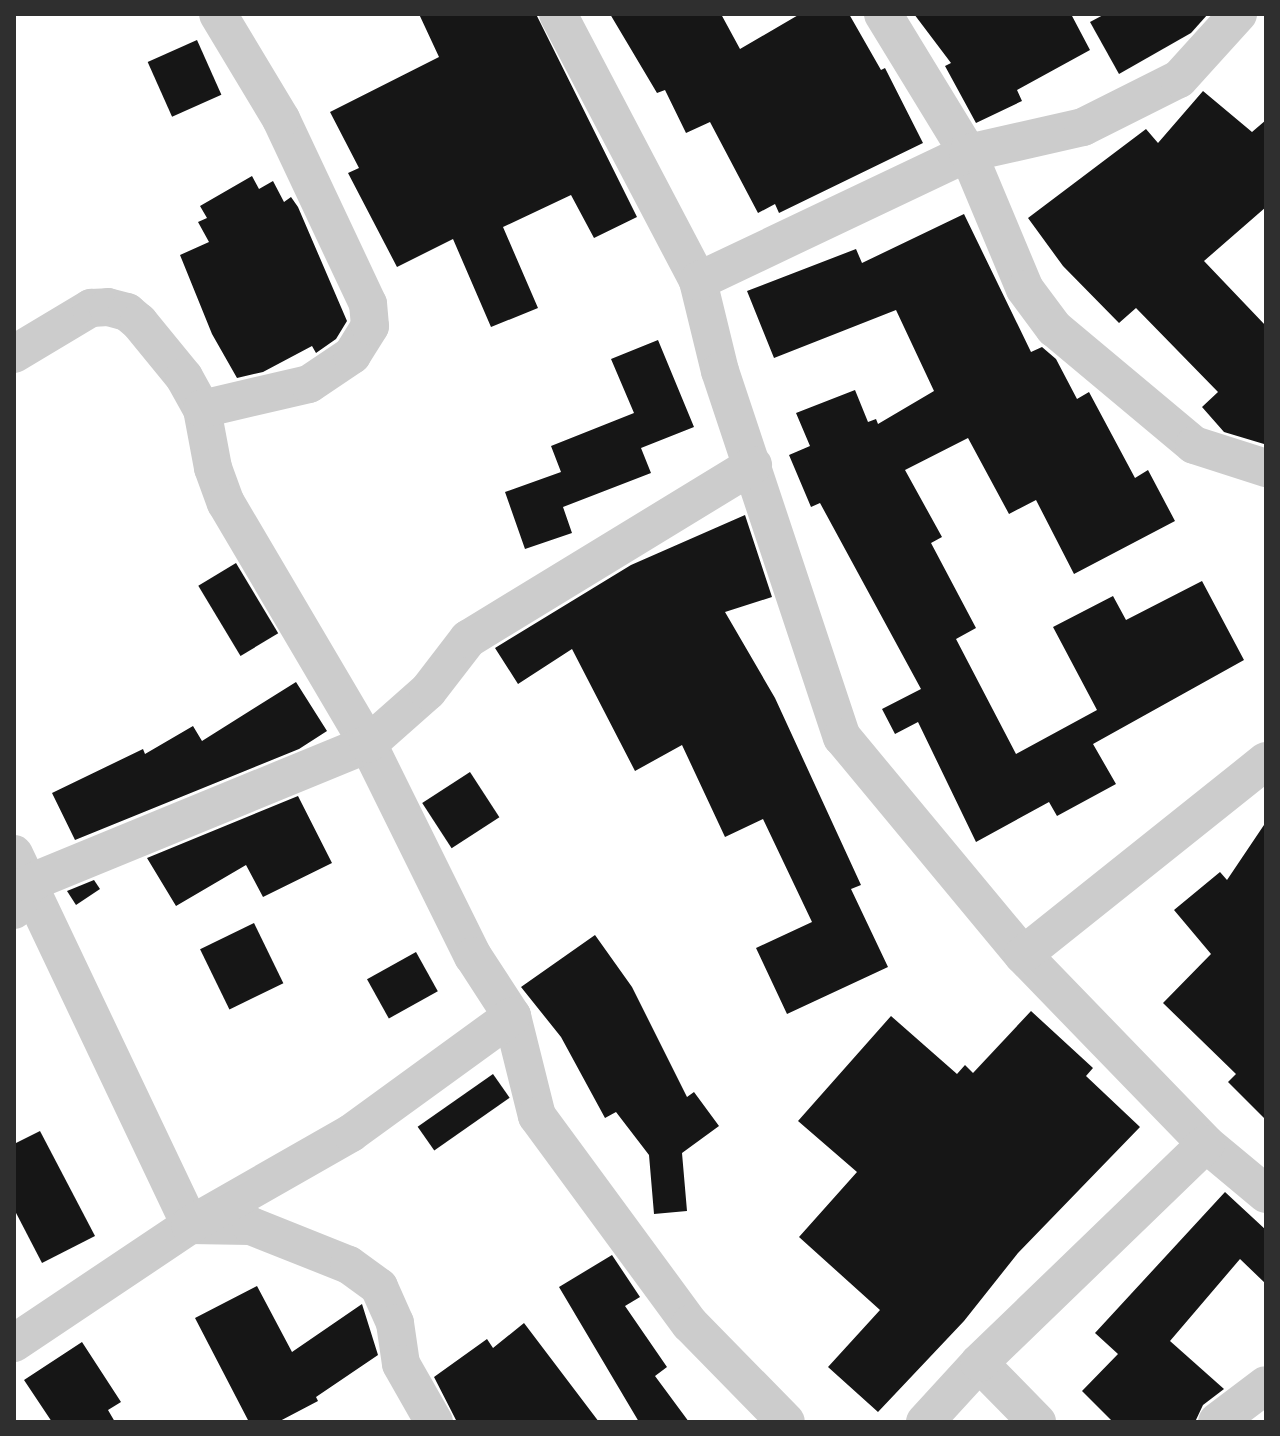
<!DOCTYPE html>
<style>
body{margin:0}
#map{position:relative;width:1280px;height:1436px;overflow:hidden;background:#fff;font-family:Jost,sans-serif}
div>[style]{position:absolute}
.building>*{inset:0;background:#161616;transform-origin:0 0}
.minor>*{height:38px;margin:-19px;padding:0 19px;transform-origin:19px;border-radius:19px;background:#ccc}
span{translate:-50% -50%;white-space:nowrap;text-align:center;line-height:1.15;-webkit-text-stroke:8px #fff;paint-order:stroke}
.frame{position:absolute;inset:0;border:16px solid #2f2f2f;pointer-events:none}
</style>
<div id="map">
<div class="building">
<div style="clip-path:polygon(419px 14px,536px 14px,637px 217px,594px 238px,571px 195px,503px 227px,538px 308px,491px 327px,453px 239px,397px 267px,348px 173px,359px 168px,330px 112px,439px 57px)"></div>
<div style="clip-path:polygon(610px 14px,721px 14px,740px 49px,800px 14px,849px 14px,881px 70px,885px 68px,923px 143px,779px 213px,775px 204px,758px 213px,710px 122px,686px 133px,665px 90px,657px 93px)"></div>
<div style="clip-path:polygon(914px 14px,1071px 14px,1090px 50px,1017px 90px,1022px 101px,976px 123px,945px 66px,951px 63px)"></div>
<div style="clip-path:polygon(1105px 14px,1208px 14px,1191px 33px,1119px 74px,1090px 22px)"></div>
<div style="left:197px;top:40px;width:60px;height:54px;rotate:66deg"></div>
<div style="clip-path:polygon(1203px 91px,1252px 132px,1266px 120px,1266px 207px,1204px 261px,1266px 326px,1264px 444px,1224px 432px,1202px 407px,1218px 392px,1136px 308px,1119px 323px,1063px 266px,1028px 218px,1146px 129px,1158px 143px)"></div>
<div style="clip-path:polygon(252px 176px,259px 189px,273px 181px,284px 202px,291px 197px,298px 207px,347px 321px,336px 339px,316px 353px,312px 346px,263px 372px,237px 378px,212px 334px,180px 255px,209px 242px,198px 222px,207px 218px,200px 206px)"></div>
<div style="clip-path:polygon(964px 214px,1031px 352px,1042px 347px,1056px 359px,1077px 399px,1089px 392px,1135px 478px,1148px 470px,1175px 521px,1074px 574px,1036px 500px,1009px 514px,968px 438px,905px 470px,942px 537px,931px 543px,976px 628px,956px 639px,1016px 754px,1097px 710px,1053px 627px,1113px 596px,1126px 620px,1202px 581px,1244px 660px,1093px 744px,1116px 784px,1057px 816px,1049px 802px,976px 842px,918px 722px,895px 734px,882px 709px,921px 689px,820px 503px,811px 507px,789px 455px,810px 446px,796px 413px,855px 390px,868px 422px,876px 419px,878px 424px,934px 391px,896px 310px,774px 358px,747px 291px,856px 249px,862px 263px)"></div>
<div style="clip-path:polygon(658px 340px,694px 427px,641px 448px,651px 473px,563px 507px,572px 533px,525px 549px,505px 492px,561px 472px,551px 446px,634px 413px,611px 359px)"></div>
<div style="clip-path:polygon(745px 515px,772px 597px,725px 612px,775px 698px,861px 885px,851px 889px,888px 967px,787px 1014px,756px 948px,812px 922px,763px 819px,725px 837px,682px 745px,635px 771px,572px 649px,518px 684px,495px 648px,631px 565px)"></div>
<div style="left:236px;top:563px;width:82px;height:44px;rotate:59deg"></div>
<div style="clip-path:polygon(296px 682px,327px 731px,299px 749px,75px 840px,52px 793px,143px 749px,145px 754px,193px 726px,202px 741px)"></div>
<div style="left:470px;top:772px;width:54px;height:57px;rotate:57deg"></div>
<div style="clip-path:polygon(298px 796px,332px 863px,263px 897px,246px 865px,176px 906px,147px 858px)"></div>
<div style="clip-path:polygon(1266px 822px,1266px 1120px,1228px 1082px,1236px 1074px,1163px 1003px,1211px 954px,1174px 910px,1220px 872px,1227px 880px)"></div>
<div style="clip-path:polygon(94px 880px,100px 889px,76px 905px,67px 891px)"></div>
<div style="left:254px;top:923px;width:67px;height:60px;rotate:64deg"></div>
<div style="clip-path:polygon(595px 935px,632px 987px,687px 1097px,694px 1092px,719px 1126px,682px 1153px,687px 1211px,654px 1214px,649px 1155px,616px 1112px,605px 1118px,561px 1037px,521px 987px)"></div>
<div style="left:416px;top:952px;width:45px;height:56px;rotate:61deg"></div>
<div style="clip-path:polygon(1031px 1011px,1093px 1068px,1086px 1076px,1140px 1127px,1018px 1253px,964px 1321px,878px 1412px,828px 1367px,880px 1310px,799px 1237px,857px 1172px,798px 1121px,891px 1016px,957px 1074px,965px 1065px,973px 1073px)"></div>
<div style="left:493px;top:1074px;width:29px;height:92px;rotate:55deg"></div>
<div style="clip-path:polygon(40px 1131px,95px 1236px,42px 1263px,14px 1209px,14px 1144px)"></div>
<div style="clip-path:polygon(1225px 1192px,1266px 1230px,1266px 1284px,1240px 1259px,1170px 1341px,1224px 1389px,1203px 1405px,1195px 1422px,1113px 1422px,1082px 1391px,1118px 1354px,1095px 1333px)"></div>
<div style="clip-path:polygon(612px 1255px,640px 1297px,625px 1306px,667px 1367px,655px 1376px,689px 1422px,639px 1422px,559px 1287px)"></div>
<div style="clip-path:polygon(257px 1286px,292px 1352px,362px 1304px,378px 1355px,316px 1397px,318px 1401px,278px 1422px,249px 1422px,195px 1318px)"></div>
<div style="clip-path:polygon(524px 1323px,599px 1422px,457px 1422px,434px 1377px,487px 1339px,493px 1348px)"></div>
<div style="clip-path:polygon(82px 1342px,121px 1402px,108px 1410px,115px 1422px,52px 1422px,24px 1380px)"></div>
</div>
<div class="minor">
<div style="left:558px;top:14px;width:301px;rotate:62.3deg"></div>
<div style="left:698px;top:281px;width:93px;rotate:76.3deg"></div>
<div style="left:720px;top:371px;width:386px;rotate:71.6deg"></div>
<div style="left:842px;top:737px;width:283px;rotate:50.3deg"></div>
<div style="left:1023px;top:955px;width:263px;rotate:45.9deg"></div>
<div style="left:1206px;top:1144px;width:78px;rotate:39.8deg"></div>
<div style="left:883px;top:14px;width:163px;rotate:58.6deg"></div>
<div style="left:968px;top:153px;width:147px;rotate:67.3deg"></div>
<div style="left:1025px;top:289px;width:49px;rotate:53.4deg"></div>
<div style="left:1054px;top:328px;width:182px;rotate:39.9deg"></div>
<div style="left:1194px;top:445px;width:76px;rotate:17.7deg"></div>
<div style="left:698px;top:281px;width:299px;rotate:-25.4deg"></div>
<div style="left:968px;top:153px;width:118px;rotate:-12.7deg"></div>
<div style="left:1083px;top:127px;width:107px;rotate:-26.6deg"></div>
<div style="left:1179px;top:79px;width:88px;rotate:-47.8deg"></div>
<div style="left:14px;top:354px;width:90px;rotate:-30.9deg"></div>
<div style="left:91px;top:308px;width:17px;rotate:-3deg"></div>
<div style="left:108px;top:307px;width:20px;rotate:15deg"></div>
<div style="left:127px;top:312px;width:16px;rotate:40deg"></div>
<div style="left:139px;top:322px;width:71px;rotate:50.7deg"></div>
<div style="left:184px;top:377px;width:37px;rotate:61deg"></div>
<div style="left:202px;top:409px;width:60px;rotate:79.4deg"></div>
<div style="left:213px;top:468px;width:37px;rotate:70deg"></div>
<div style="left:226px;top:503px;width:280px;rotate:59.5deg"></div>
<div style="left:368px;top:744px;width:237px;rotate:63.7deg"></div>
<div style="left:473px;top:956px;width:72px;rotate:57deg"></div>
<div style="left:512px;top:1016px;width:103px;rotate:76deg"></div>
<div style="left:537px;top:1116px;width:258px;rotate:53.7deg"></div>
<div style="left:690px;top:1324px;width:137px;rotate:45.6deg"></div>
<div style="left:202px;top:409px;width:110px;rotate:-13.2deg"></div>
<div style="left:309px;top:384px;width:52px;rotate:-34deg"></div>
<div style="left:352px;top:355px;width:34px;rotate:-58deg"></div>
<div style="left:370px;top:326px;width:22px;rotate:-95deg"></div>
<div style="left:368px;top:304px;width:204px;rotate:-115.2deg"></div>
<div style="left:281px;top:119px;width:122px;rotate:-121deg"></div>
<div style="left:14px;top:854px;width:411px;rotate:64.6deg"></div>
<div style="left:190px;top:1225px;width:61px;rotate:0.9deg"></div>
<div style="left:251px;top:1226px;width:105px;rotate:21.7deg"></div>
<div style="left:349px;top:1265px;width:37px;rotate:36deg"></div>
<div style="left:379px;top:1287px;width:39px;rotate:66deg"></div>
<div style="left:395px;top:1323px;width:41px;rotate:81.7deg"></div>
<div style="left:401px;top:1364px;width:67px;rotate:60.4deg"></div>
<div style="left:14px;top:910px;width:31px;rotate:-61deg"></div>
<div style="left:29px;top:883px;width:366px;rotate:-22.3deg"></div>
<div style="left:368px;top:744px;width:80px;rotate:-41.5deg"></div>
<div style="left:428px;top:691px;width:66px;rotate:-52.4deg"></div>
<div style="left:468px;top:639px;width:334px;rotate:-31.4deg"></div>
<div style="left:1023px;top:955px;width:311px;rotate:-38.6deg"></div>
<div style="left:14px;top:1343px;width:212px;rotate:-33.8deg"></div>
<div style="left:190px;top:1225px;width:185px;rotate:-29.7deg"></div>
<div style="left:351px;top:1133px;width:199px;rotate:-36deg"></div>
<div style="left:979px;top:1363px;width:83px;rotate:45.5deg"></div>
<div style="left:925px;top:1422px;width:80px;rotate:-47.5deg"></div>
<div style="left:979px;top:1363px;width:315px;rotate:-44deg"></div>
<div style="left:1217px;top:1422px;width:61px;rotate:-37.1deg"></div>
</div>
<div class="frame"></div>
</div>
